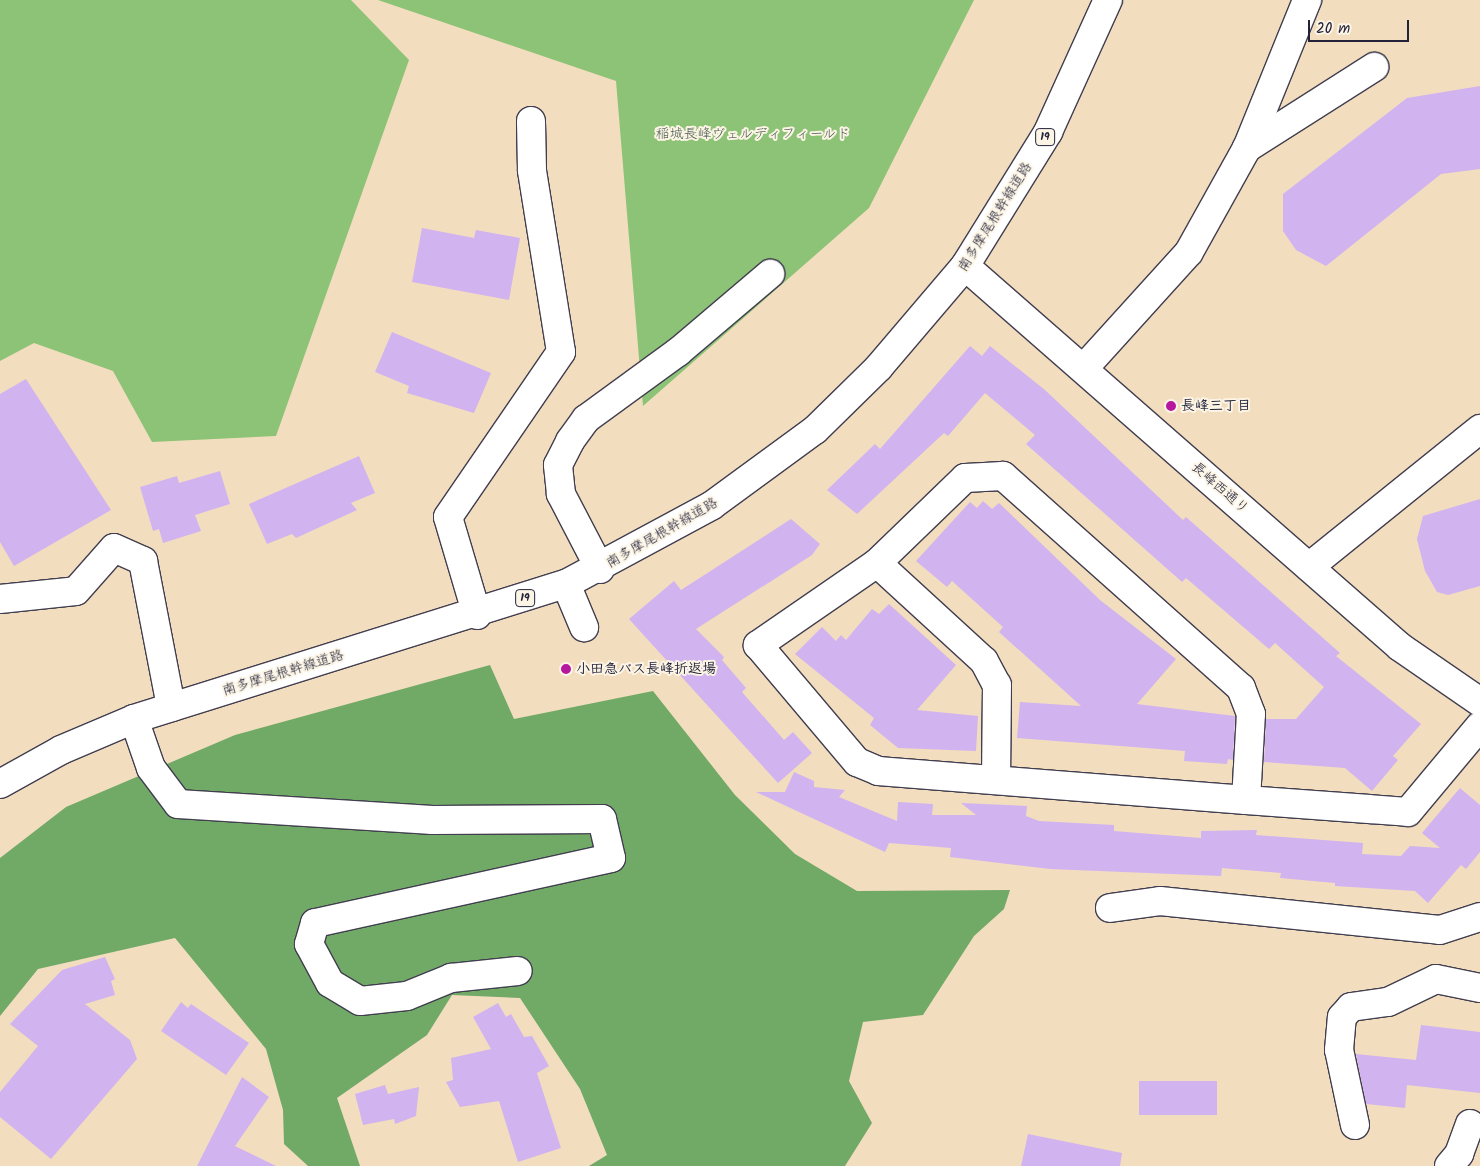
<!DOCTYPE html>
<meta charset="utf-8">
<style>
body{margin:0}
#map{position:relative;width:1480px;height:1166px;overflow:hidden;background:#f3ddbf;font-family:Kalam,"Klee One",sans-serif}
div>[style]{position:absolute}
.green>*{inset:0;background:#8cc376}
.forest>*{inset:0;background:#71a967}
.building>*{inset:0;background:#d1b3f0;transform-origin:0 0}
.roads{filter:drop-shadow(1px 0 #413e4f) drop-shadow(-1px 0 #413e4f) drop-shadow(0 1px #413e4f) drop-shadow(0 -1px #413e4f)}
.minor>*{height:28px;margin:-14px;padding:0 14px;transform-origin:14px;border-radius:14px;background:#fff}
.major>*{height:28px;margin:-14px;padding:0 14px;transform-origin:14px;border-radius:14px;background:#fff}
.dots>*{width:14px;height:14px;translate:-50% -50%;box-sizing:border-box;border:2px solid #fcf5e5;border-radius:50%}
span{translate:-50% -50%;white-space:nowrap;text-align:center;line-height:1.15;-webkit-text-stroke:4px #fcf5e5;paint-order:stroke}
.shield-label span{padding:1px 4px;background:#fcf5e5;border:1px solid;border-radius:4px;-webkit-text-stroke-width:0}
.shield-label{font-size:12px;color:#22223b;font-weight:700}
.park-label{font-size:14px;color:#475a50}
.street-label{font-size:14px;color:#22223b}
.poi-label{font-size:14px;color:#22223b;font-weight:700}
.left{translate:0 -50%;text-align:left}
.scale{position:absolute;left:1308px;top:20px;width:101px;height:22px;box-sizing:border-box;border:2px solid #22223b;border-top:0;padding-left:6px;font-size:15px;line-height:18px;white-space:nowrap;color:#22223b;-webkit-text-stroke:4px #fcf5e5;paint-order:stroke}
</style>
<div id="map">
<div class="green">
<div style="clip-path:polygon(0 0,351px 0,409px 60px,276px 436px,152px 442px,113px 371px,34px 343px,0 361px)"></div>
<div style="clip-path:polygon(378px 0,974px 0,869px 208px,643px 406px,616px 81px)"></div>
</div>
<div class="forest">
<div style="clip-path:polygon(490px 665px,514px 719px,653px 691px,735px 795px,795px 854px,857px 891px,1010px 890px,1004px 909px,974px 936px,923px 1015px,863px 1022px,849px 1081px,872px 1123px,845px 1166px,589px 1166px,607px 1155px,580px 1089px,520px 998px,452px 995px,427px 1035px,337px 1098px,360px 1166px,308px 1166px,284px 1144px,283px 1110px,266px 1049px,175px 938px,38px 969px,0 1016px,0 858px,66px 807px,235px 735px)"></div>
</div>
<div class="building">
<div style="clip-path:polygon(1480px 86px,1480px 169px,1441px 174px,1326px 266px,1296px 250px,1283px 231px,1283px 194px,1407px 98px)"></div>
<div style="clip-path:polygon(422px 228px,474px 238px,476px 230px,520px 238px,509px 300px,412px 282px)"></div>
<div style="clip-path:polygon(392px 332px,491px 373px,474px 413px,407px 393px,409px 386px,375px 372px)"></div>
<div style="clip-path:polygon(970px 346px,982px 356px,990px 346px,1045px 390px,1183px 520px,1186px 517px,1340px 653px,1336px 656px,1421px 724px,1393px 756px,1398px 760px,1372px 791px,1345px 768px,1264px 762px,1266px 719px,1296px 719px,1324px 687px,1275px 643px,1269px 649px,1186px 578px,1182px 582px,1026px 444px,1035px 435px,985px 393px,948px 436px,944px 433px,857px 514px,827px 490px,875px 444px,880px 449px)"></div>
<div style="clip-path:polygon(26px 379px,111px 510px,14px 566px,0 542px,0 394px)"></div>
<div style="clip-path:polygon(359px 456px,375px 493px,351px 503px,357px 510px,296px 538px,292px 534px,267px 544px,249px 504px)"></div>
<div style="clip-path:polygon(220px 471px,230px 504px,195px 515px,201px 531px,163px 543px,159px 529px,153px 531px,140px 487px,177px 476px,179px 483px)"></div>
<div style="clip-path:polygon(1480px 499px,1480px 586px,1448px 595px,1437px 592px,1425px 571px,1417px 539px,1423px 516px)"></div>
<div style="clip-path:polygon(983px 501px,992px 509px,999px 503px,1100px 600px,1176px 659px,1137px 704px,1235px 716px,1233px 760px,1228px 759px,1227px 764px,1184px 761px,1185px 751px,1017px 738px,1020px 702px,1081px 706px,999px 632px,1003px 627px,952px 581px,947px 587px,916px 561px,970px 502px,977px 508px)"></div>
<div style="clip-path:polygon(791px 519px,820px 544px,812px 555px,696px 629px,724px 657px,722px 660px,746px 688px,742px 692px,784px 740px,793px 732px,812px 753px,778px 783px,629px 619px,674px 581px,681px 590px)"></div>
<div style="clip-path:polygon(889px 604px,956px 665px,917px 710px,978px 716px,976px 751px,898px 748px,870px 725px,874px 718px,795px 654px,822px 627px,836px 641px,841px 635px,846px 640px,872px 609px,879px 614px)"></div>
<div style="clip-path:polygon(794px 772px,814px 781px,814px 787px,845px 790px,839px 797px,897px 821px,898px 802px,933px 804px,932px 815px,976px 815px,961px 803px,1027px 806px,1026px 816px,1039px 821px,1114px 825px,1114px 831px,1201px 838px,1201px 831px,1257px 830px,1256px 835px,1363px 843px,1362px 854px,1401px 856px,1410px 846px,1440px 848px,1422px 833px,1460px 788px,1480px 805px,1480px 852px,1466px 869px,1461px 865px,1428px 903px,1415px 891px,1335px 886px,1335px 883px,1280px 878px,1281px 873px,1222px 868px,1221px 876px,1050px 869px,950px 857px,951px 848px,889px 843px,885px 852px,756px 792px,785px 792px)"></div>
<div style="clip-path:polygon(105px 957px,115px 979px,111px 981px,115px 995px,85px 1004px,130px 1040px,137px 1059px,51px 1159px,0 1117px,0 1092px,38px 1046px,10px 1024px,62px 970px)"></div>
<div style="clip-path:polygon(181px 1002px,188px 1008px,191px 1004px,249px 1043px,226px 1075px,161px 1031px)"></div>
<div style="clip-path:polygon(498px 1003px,506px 1017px,511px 1014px,524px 1037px,532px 1036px,549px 1066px,537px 1073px,561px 1148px,518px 1162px,499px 1101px,460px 1107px,446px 1082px,453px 1080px,451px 1058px,491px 1049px,473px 1017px)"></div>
<div style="clip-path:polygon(1421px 1025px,1480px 1032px,1480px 1093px,1407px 1085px,1405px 1108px,1366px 1104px,1356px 1054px,1416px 1060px)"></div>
<div style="clip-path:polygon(242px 1077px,269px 1097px,235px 1146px,276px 1166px,197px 1166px)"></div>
<div style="left:1217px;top:1081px;width:34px;height:78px;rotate:90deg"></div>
<div style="clip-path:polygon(385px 1085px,388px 1094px,419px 1087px,416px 1116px,395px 1124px,394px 1119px,363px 1125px,355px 1094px)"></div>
<div style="clip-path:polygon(1028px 1134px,1122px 1153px,1120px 1166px,1021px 1166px)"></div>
</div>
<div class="roads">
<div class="minor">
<div style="left:1247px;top:148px;width:151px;rotate:-32.5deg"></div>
<div style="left:965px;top:266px;width:578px;rotate:41.21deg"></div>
<div style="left:1400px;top:647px;width:97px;rotate:34.5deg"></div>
<div style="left:1084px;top:368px;width:156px;rotate:-47.8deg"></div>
<div style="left:1189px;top:252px;width:119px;rotate:-60.9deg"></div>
<div style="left:1247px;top:148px;width:160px;rotate:-67.9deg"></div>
<div style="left:877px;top:563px;width:145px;rotate:42.5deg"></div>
<div style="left:984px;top:661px;width:27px;rotate:62deg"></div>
<div style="left:997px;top:685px;width:95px;rotate:90.6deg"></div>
<div style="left:1309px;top:567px;width:220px;rotate:-38.9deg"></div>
<div style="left:600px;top:569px;width:85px;rotate:-117.5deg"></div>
<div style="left:561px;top:494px;width:29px;rotate:-96deg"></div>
<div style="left:558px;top:465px;width:27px;rotate:-63deg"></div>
<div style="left:570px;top:441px;width:27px;rotate:-54deg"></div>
<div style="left:586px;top:419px;width:114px;rotate:-36.1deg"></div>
<div style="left:678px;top:352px;width:121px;rotate:-40.3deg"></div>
<div style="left:566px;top:584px;width:47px;rotate:67.3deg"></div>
<div style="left:0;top:599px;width:76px;rotate:-6deg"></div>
<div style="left:76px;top:591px;width:57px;rotate:-48.5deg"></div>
<div style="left:114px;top:548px;width:32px;rotate:24deg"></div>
<div style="left:143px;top:561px;width:149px;rotate:79.1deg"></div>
<div style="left:477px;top:615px;width:102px;rotate:-106.5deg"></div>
<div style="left:448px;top:517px;width:200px;rotate:-55.6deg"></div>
<div style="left:561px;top:352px;width:184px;rotate:-99.1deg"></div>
<div style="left:532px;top:170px;width:49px;rotate:-91.2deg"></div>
<div style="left:134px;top:719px;width:52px;rotate:70.9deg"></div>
<div style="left:151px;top:768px;width:45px;rotate:53.1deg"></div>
<div style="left:178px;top:804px;width:255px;rotate:3.6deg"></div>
<div style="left:432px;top:820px;width:170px;rotate:-0.3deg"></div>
<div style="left:602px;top:819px;width:40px;rotate:77deg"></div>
<div style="left:611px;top:858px;width:303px;rotate:167.6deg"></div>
<div style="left:315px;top:923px;width:22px;rotate:106deg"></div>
<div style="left:309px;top:944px;width:44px;rotate:61.7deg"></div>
<div style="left:330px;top:983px;width:35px;rotate:31deg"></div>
<div style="left:360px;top:1001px;width:47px;rotate:-6.1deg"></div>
<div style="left:407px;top:996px;width:48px;rotate:-22.2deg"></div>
<div style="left:451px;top:978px;width:67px;rotate:-6deg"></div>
<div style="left:1246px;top:800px;width:86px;rotate:-86.7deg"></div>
<div style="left:1251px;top:714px;width:28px;rotate:-111deg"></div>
<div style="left:1241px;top:688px;width:319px;rotate:-138.3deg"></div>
<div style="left:1003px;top:476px;width:38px;rotate:177deg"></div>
<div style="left:965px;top:478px;width:122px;rotate:136deg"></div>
<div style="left:877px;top:563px;width:145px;rotate:145.4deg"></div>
<div style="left:758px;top:645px;width:153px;rotate:49.8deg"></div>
<div style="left:857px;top:762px;width:23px;rotate:23deg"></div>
<div style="left:878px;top:771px;width:369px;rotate:4.5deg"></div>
<div style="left:1246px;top:800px;width:162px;rotate:4.2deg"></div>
<div style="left:1408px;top:812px;width:112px;rotate:-50.1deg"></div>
<div style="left:1110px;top:908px;width:50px;rotate:-8deg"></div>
<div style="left:1160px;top:901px;width:281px;rotate:5.9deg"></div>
<div style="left:1440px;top:930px;width:42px;rotate:-18deg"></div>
<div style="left:1355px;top:1125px;width:77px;rotate:-102deg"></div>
<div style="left:1339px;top:1050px;width:33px;rotate:-85deg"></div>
<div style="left:1342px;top:1017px;width:13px;rotate:-48deg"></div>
<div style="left:1351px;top:1007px;width:37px;rotate:-8deg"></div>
<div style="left:1388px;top:1002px;width:53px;rotate:-25.6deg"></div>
<div style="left:1436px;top:979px;width:45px;rotate:11.6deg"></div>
<div style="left:1449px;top:1166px;width:16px;rotate:-50deg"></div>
<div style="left:1459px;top:1154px;width:32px;rotate:-70deg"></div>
</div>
<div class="major">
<div style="left:0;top:784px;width:70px;rotate:-29.1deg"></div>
<div style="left:61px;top:750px;width:79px;rotate:-23deg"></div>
<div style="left:134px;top:719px;width:453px;rotate:-17.4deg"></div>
<div style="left:566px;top:584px;width:165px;rotate:-28.3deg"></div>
<div style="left:711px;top:506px;width:129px;rotate:-36.2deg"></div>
<div style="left:815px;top:430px;width:90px;rotate:-44.5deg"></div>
<div style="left:879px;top:367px;width:133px;rotate:-49.6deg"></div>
<div style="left:965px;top:266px;width:158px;rotate:-58.2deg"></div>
<div style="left:1048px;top:132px;width:145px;rotate:-65.6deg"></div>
</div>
</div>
<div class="dots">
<div style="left:1171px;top:406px;background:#b5179e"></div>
<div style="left:566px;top:669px;background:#b5179e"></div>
</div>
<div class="shield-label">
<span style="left:1045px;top:137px">19</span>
<span style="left:525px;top:598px">19</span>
</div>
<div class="park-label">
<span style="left:753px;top:134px">稲城長峰ヴェルディフィールド</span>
</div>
<div class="street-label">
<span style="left:995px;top:217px;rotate:-58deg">南多摩尾根幹線道路</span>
<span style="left:1220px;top:488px;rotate:41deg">長峰西通り</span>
<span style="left:662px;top:533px;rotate:-30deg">南多摩尾根幹線道路</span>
<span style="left:283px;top:673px;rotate:-17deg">南多摩尾根幹線道路</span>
</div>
<div class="poi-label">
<span class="left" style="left:1181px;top:406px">長峰三丁目</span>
<span class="left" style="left:576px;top:669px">小田急バス長峰折返場</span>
</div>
<div class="scale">20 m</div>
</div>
